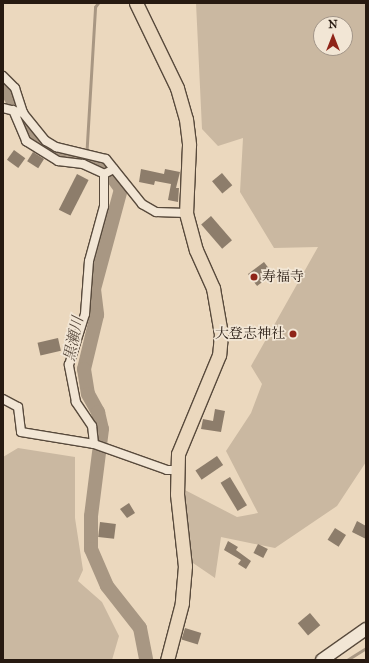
<!DOCTYPE html>
<meta charset="utf-8">
<style>
body{margin:0}
#map{position:relative;width:369px;height:663px;overflow:hidden;background:#ebd8be;font-family:"IM FELL Great Primer","Noto Serif JP",serif}
div>[style]{position:absolute}
.green>*{inset:0;background:#cab8a1}
.stream>*{height:2.5px;margin:-1.25px;padding:0 1.25px;transform-origin:1.25px;border-radius:1.25px;background:#a89783}
.river>*{height:14px;margin:-7px;padding:0 7px;transform-origin:7px;border-radius:7px;background:#a89783}
.building>*{inset:0;background:#8d7d6b;transform-origin:0 0}
.roads{filter:drop-shadow(1px 0 #584a3c) drop-shadow(-1px 0 #584a3c) drop-shadow(0 1px #584a3c) drop-shadow(0 -1px #584a3c)}
.minor>*{height:8px;margin:-4px;padding:0 4px;transform-origin:4px;border-radius:4px;background:#f2e6d5}
.secondary>*{height:12px;margin:-6px;padding:0 6px;transform-origin:6px;border-radius:6px;background:#f2e6d5}
.primary>*{height:13px;margin:-6.5px;padding:0 6.5px;transform-origin:6.5px;border-radius:6.5px;background:#ebd8be}
.dots>*{width:11px;height:11px;translate:-50% -50%;box-sizing:border-box;border:2px solid #f2e6d5;border-radius:50%}
span{translate:-50% -50%;white-space:nowrap;text-align:center;line-height:1.15;-webkit-text-stroke:3.5px #f2e6d5;paint-order:stroke}
.poi-label{font-size:14px;color:#271a11}
.left{translate:0 -50%;text-align:left}
.right{translate:-100% -50%;text-align:right}
.water-label{font-size:15px;color:#5b4c3f;font-style:italic}
.frame{position:absolute;inset:0;border:4px solid #271a11;pointer-events:none}
.north{position:absolute;left:313px;top:16px;width:40px;height:40px;box-sizing:border-box;background:#f2e6d5;border:1px solid #a19487;border-radius:50%;rotate:0deg;font-size:11px;font-weight:700;line-height:16px;text-align:center;color:#271a11}
.north::after{content:'';display:block;margin:auto;width:14px;height:18px;background:#8f2418;clip-path:polygon(50% 0,100% 100%,50% 72%,0 100%)}
</style>
<div id="map">
<div class="green">
<div style="clip-path:polygon(evenodd,196px 3px,366px 3px,366px 462px,337px 506px,275px 548px,221px 537px,215px 578px,193px 563px,183px 489px,237px 517px,258px 513px,226px 451px,251px 413px,262px 384px,251px 366px,318px 247px,274px 248px,240px 192px,243px 138px,218px 146px,202px 129px,196px 3px,321px 24px,345px 24px,345px 48px,321px 48px,321px 24px)"></div>
<div style="clip-path:polygon(18px 448px,75px 457px,75px 518px,83px 570px,78px 581px,102px 602px,119px 636px,112px 660px,3px 660px,3px 457px)"></div>
</div>
<div class="stream">
<div style="left:86px;top:160px;width:153px;rotate:-86.6deg"></div>
<div style="left:95px;top:7px;width:5px;rotate:-53deg"></div>
<div style="left:347px;top:660px;width:22px;rotate:-32deg"></div>
</div>
<div class="river">
<div style="left:3px;top:84px;width:24px;rotate:60deg"></div>
<div style="left:21px;top:117px;width:18px;rotate:68deg"></div>
<div style="left:28px;top:134px;width:28px;rotate:41deg"></div>
<div style="left:49px;top:152px;width:58px;rotate:15deg"></div>
<div style="left:105px;top:167px;width:27px;rotate:54deg"></div>
<div style="left:121px;top:189px;width:104px;rotate:105.1deg"></div>
<div style="left:94px;top:289px;width:26px;rotate:83deg"></div>
<div style="left:97px;top:315px;width:56px;rotate:103.5deg"></div>
<div style="left:84px;top:369px;width:25px;rotate:81deg"></div>
<div style="left:88px;top:394px;width:21px;rotate:61deg"></div>
<div style="left:98px;top:412px;width:17px;rotate:77deg"></div>
<div style="left:102px;top:429px;width:88px;rotate:97.2deg"></div>
<div style="left:91px;top:516px;width:33px;rotate:90deg"></div>
<div style="left:91px;top:549px;width:40px;rotate:66.6deg"></div>
<div style="left:107px;top:586px;width:53px;rotate:51.8deg"></div>
<div style="left:140px;top:628px;width:33px;rotate:79deg"></div>
</div>
<div class="building">
<div style="left:14px;top:150px;width:14px;height:12px;rotate:36deg"></div>
<div style="left:33px;top:152px;width:13px;height:11px;rotate:32deg"></div>
<div style="clip-path:polygon(141px 169px,164px 174px,165px 169px,180px 172px,176px 188px,179px 188px,178px 202px,168px 200px,171px 184px,155px 181px,154px 185px,139px 182px)"></div>
<div style="left:222px;top:173px;width:16px;height:13px;rotate:50deg"></div>
<div style="left:77px;top:174px;width:13px;height:40px;rotate:27deg"></div>
<div style="left:211px;top:216px;width:32px;height:13px;rotate:49deg"></div>
<div style="left:264px;top:262px;width:15px;height:20px;rotate:53deg"></div>
<div style="left:58px;top:338px;width:13px;height:21px;rotate:77deg"></div>
<div style="clip-path:polygon(215px 409px,225px 411px,221px 432px,201px 429px,203px 419px,213px 421px)"></div>
<div style="left:217px;top:456px;width:11px;height:26px;rotate:56deg"></div>
<div style="left:230px;top:477px;width:33px;height:11px;rotate:59deg"></div>
<div style="clip-path:polygon(129px 503px,135px 513px,127px 518px,120px 509px)"></div>
<div style="clip-path:polygon(357px 521px,366px 526px,366px 539px,352px 532px)"></div>
<div style="left:100px;top:522px;width:16px;height:15px;rotate:7deg"></div>
<div style="left:335px;top:528px;width:13px;height:14px;rotate:32deg"></div>
<div style="clip-path:polygon(228px 541px,238px 547px,236px 550px,251px 561px,246px 569px,238px 564px,241px 560px,224px 550px)"></div>
<div style="left:258px;top:544px;width:11px;height:10px;rotate:27deg"></div>
<div style="left:310px;top:613px;width:16px;height:16px;rotate:50deg"></div>
<div style="left:185px;top:628px;width:17px;height:12px;rotate:17deg"></div>
</div>
<div class="roads">
<div class="minor">
<div style="left:3px;top:76px;width:17px;rotate:45deg"></div>
<div style="left:15px;top:88px;width:26px;rotate:72deg"></div>
<div style="left:3px;top:108px;width:21px;rotate:14deg"></div>
<div style="left:23px;top:113px;width:36px;rotate:51deg"></div>
<div style="left:46px;top:141px;width:12px;rotate:31deg"></div>
<div style="left:56px;top:147px;width:51px;rotate:13.5deg"></div>
<div style="left:106px;top:159px;width:58px;rotate:51.3deg"></div>
<div style="left:142px;top:204px;width:16px;rotate:30deg"></div>
<div style="left:156px;top:212px;width:30px;rotate:2deg"></div>
<div style="left:13px;top:110px;width:34px;rotate:67deg"></div>
<div style="left:26px;top:141px;width:38px;rotate:32deg"></div>
<div style="left:58px;top:161px;width:25px;rotate:7deg"></div>
<div style="left:83px;top:164px;width:23px;rotate:25deg"></div>
<div style="left:3px;top:399px;width:17px;rotate:28deg"></div>
<div style="left:18px;top:407px;width:25px;rotate:83deg"></div>
<div style="left:21px;top:432px;width:74px;rotate:9.3deg"></div>
<div style="left:94px;top:444px;width:77px;rotate:19.6deg"></div>
<div style="left:167px;top:470px;width:9px"></div>
<div style="left:94px;top:444px;width:18px;rotate:-96deg"></div>
<div style="left:92px;top:426px;width:29px;rotate:-124deg"></div>
<div style="left:76px;top:402px;width:38px;rotate:-101deg"></div>
<div style="left:69px;top:365px;width:53px;rotate:-72.6deg"></div>
<div style="left:85px;top:314px;width:53px;rotate:-85.7deg"></div>
<div style="left:89px;top:261px;width:57px;rotate:-74.7deg"></div>
<div style="left:104px;top:206px;width:32px;rotate:-90deg"></div>
<div style="left:104px;top:174px;width:11px;rotate:-27deg"></div>
</div>
<div class="secondary">
<div style="left:322px;top:660px;width:54px;rotate:-35.2deg"></div>
</div>
<div class="primary">
<div style="left:136px;top:3px;width:94px;rotate:64.2deg"></div>
<div style="left:177px;top:88px;width:32px;rotate:74deg"></div>
<div style="left:186px;top:119px;width:26px;rotate:83deg"></div>
<div style="left:189px;top:145px;width:68px;rotate:92.5deg"></div>
<div style="left:186px;top:213px;width:38px;rotate:75deg"></div>
<div style="left:196px;top:250px;width:42px;rotate:65.9deg"></div>
<div style="left:213px;top:288px;width:47px;rotate:80.1deg"></div>
<div style="left:221px;top:334px;width:21px;rotate:95deg"></div>
<div style="left:219px;top:355px;width:107px;rotate:112.5deg"></div>
<div style="left:178px;top:454px;width:40px;rotate:91.4deg"></div>
<div style="left:177px;top:494px;width:72px;rotate:83.7deg"></div>
<div style="left:185px;top:566px;width:37px;rotate:95deg"></div>
<div style="left:182px;top:603px;width:59px;rotate:104.7deg"></div>
</div>
</div>
<div class="dots">
<div style="left:254px;top:277px;background:#8f2418"></div>
<div style="left:293px;top:334px;background:#8f2418"></div>
</div>
<div class="poi-label">
<span class="left" style="left:262px;top:277px">寿福寺</span>
<span class="right" style="left:285px;top:334px">大登志神社</span>
</div>
<div class="water-label">
<span style="left:74px;top:339px;rotate:-78deg">黒瀬川</span>
</div>
<div class="frame"></div>
<div class="north">N</div>
</div>
